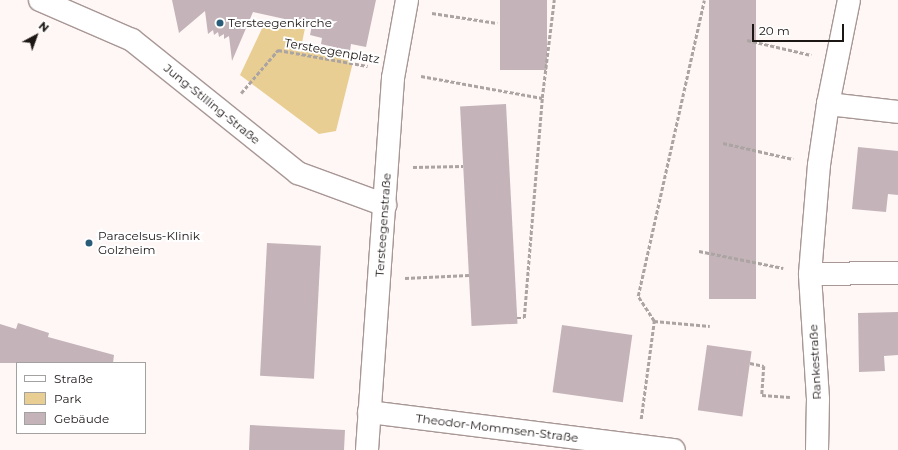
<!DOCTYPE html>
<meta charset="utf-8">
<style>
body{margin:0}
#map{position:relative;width:898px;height:450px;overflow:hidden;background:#fff7f6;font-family:Montserrat,sans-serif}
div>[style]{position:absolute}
.green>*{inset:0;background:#e8ce92}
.building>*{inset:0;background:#c4b4b9;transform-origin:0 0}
.path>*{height:2.5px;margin-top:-1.25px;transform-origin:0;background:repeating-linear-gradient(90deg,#aba4a3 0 4px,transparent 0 6px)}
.roads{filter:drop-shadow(1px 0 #a79795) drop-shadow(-1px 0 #a79795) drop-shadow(0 1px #a79795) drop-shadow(0 -1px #a79795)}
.minor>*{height:22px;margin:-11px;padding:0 11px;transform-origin:11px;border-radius:11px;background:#fff}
.dots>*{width:11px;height:11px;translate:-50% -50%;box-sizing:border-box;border:2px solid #fff;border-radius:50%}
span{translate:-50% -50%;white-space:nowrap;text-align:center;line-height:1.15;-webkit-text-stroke:4px #fff;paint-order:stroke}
.poi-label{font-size:12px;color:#1c1615}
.left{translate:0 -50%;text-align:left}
.street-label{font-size:12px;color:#1c1615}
.legend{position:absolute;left:16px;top:362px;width:130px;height:72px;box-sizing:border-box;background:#fff;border:1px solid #a4a2a1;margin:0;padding:5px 7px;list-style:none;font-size:12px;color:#1c1615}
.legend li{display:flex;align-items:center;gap:8px;height:20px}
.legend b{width:20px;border:1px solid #a4a2a1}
.north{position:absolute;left:16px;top:16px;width:40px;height:40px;-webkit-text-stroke:3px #fff;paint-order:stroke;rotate:41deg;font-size:11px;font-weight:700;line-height:16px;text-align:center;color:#1c1615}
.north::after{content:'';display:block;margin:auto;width:14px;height:18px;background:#1c1615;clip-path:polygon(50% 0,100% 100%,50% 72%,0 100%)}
.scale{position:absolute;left:752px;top:24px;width:92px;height:18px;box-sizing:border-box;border:2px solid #1c1615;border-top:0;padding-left:5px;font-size:12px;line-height:14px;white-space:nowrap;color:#1c1615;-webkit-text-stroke:3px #fff;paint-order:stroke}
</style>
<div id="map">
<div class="green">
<div style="clip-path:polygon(266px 20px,305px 28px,302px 43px,355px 54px,336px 131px,319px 134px,240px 75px)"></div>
</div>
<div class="building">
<div style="clip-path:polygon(172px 0,376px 0,366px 47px,351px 44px,350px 51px,321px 44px,322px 38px,310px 35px,312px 25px,253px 12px,232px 61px,229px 36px,224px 39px,224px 34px,219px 37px,218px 32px,214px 35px,213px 30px,208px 34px,205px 11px,179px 33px)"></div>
<div style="left:500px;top:0;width:47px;height:70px"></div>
<div style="left:709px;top:0;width:47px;height:299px"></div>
<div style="left:506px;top:104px;width:220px;height:46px;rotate:87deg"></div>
<div style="clip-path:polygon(858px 147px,898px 151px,898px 195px,888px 194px,886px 212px,852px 209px)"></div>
<div style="left:267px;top:243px;width:54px;height:133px;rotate:3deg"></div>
<div style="clip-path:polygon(898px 312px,898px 355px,884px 356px,885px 371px,859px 372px,858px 313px)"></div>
<div style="clip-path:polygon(18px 323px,49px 333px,48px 337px,114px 355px,113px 363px,0 363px,0 324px,16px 329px)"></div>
<div style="left:562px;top:325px;width:71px;height:68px;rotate:8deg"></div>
<div style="left:707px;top:345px;width:45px;height:66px;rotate:8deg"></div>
<div style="clip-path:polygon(250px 425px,345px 430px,344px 450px,249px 450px)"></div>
</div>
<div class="path">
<div style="left:432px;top:13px;width:66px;rotate:8.7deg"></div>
<div style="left:747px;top:40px;width:66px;rotate:13.2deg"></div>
<div style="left:421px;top:76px;width:123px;rotate:10.3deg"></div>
<div style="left:542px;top:98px;width:99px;rotate:-83deg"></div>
<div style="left:241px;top:93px;width:57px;rotate:-49.3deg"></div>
<div style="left:278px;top:50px;width:91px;rotate:10.1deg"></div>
<div style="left:723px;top:143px;width:72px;rotate:12.9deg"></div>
<div style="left:413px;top:167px;width:50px;rotate:-1.1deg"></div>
<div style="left:699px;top:251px;width:86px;rotate:11.4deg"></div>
<div style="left:405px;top:278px;width:64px;rotate:-2.7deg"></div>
<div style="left:517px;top:318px;width:7px"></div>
<div style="left:524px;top:318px;width:221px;rotate:-85.3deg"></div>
<div style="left:654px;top:321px;width:56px;rotate:5.1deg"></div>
<div style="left:750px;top:363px;width:14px;rotate:12deg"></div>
<div style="left:764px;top:366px;width:29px;rotate:94deg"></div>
<div style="left:762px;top:395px;width:28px;rotate:4deg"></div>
<div style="left:641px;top:419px;width:99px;rotate:-82.4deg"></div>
<div style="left:654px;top:321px;width:30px;rotate:-123deg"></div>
<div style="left:638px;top:296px;width:303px;rotate:-77.4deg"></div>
</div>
<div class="roads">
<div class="minor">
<div style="left:40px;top:0;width:100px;rotate:23.5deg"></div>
<div style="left:132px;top:40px;width:213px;rotate:38.7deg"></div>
<div style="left:298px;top:173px;width:93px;rotate:20.2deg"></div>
<div style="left:828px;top:104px;width:70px;rotate:6.5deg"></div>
<div style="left:810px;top:274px;width:88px;rotate:-0.7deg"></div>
<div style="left:369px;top:412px;width:307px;rotate:7.1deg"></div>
<div style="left:367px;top:450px;width:373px;rotate:-86deg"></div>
<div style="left:393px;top:78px;width:79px;rotate:-79.8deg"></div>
<div style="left:817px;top:450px;width:51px;rotate:-88.9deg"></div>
<div style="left:818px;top:399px;width:125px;rotate:-93.7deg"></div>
<div style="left:810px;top:274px;width:109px;rotate:-85.3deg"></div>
<div style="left:819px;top:165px;width:62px;rotate:-81.6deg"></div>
<div style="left:828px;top:104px;width:106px;rotate:-78.6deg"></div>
</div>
</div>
<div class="dots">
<div style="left:220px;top:23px;background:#295c79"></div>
<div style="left:89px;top:243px;background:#295c79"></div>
</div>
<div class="poi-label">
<span class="left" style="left:228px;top:23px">Tersteegenkirche</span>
<span class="left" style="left:98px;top:243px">Paracelsus-Klinik<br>Golzheim</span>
</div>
<div class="street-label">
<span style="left:332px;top:51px;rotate:10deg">Tersteegenplatz</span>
<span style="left:212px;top:104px;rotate:39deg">Jung-Stilling-Straße</span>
<span style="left:383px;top:225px;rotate:-86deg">Tersteegenstraße</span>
<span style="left:815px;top:362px;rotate:-93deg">Rankestraße</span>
<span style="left:497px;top:428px;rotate:7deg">Theodor-Mommsen-Straße</span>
</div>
<ul class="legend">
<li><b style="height:5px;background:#fff"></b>Straße</li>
<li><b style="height:11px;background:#e8ce92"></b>Park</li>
<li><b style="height:11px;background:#c4b4b9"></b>Gebäude</li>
</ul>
<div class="north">N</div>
<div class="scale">20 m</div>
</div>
